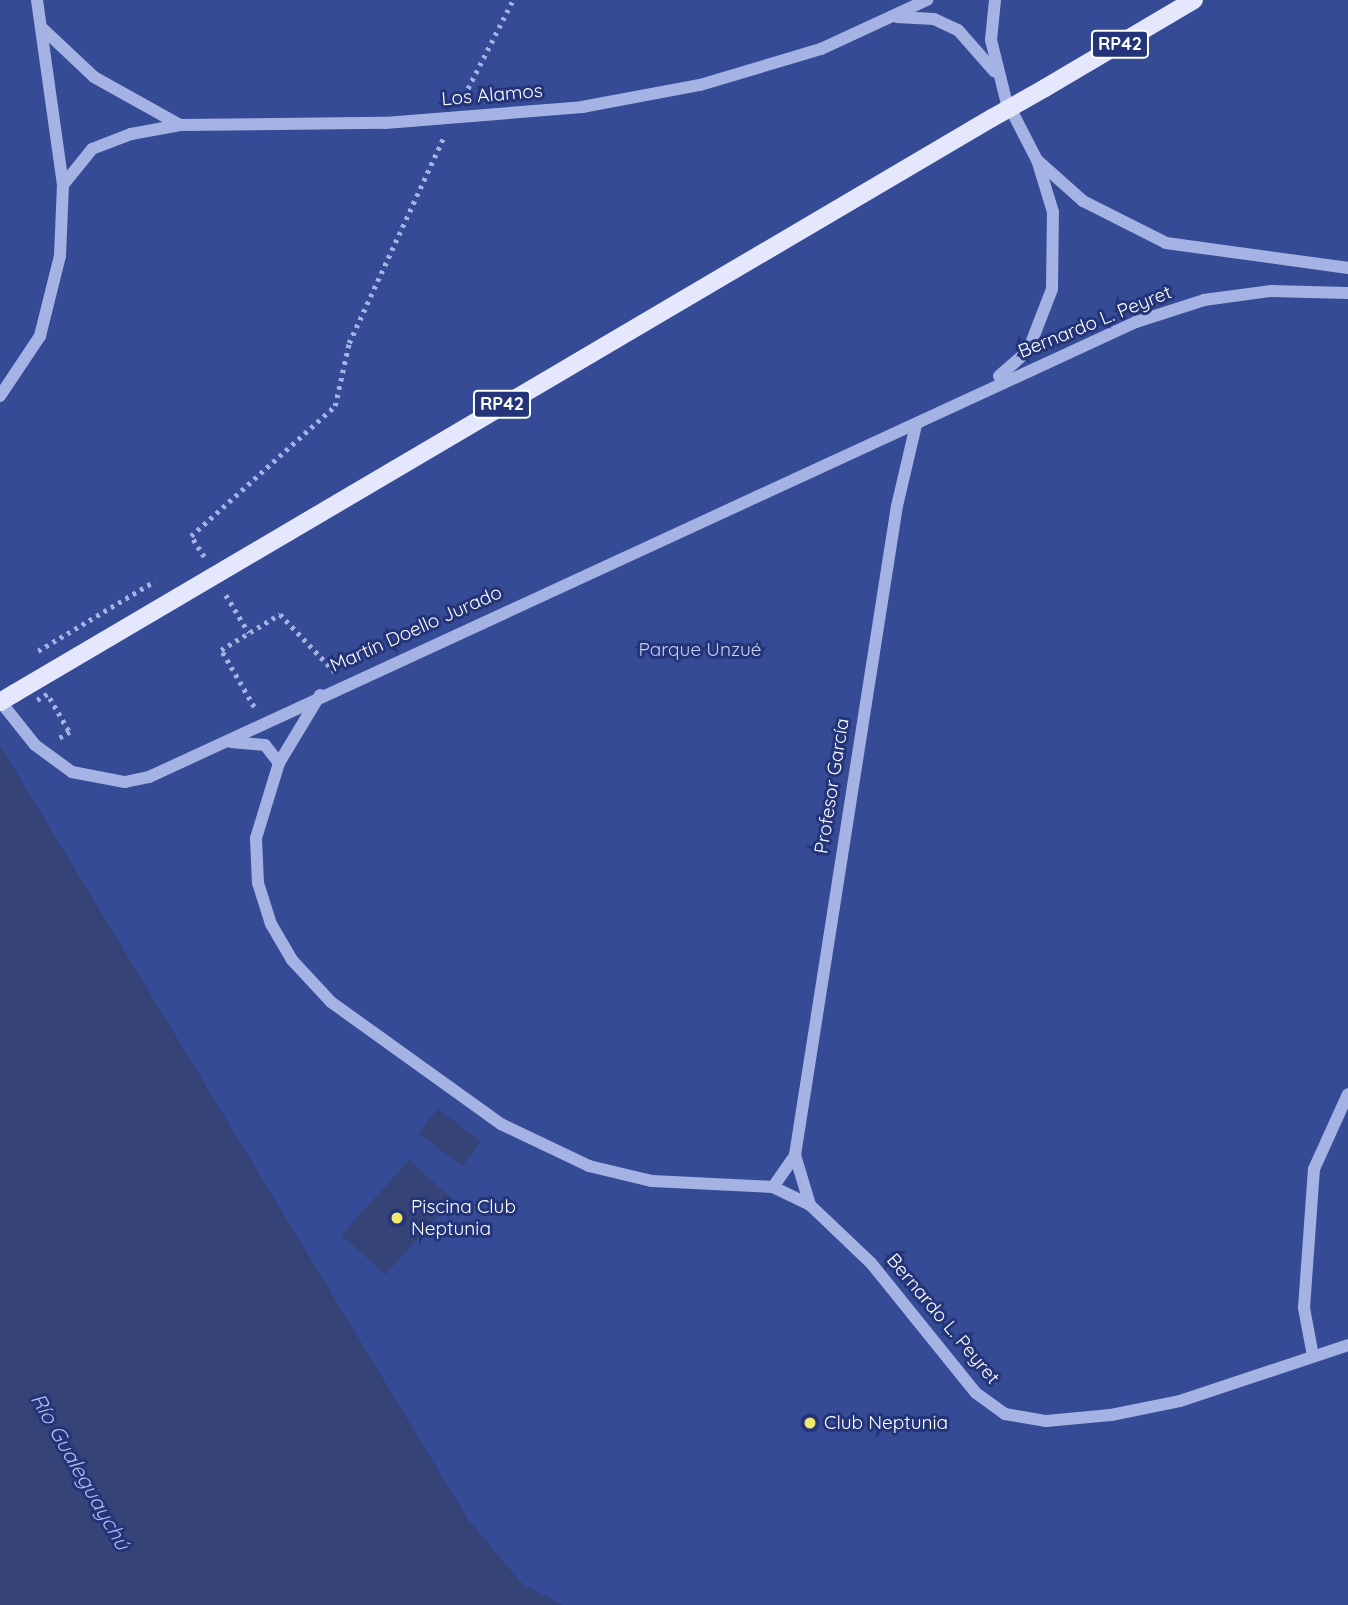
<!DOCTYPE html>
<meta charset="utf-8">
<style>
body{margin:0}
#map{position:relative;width:1348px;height:1605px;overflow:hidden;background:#233479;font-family:Quicksand,sans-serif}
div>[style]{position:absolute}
.green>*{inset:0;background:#364b96}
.water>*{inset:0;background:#364376;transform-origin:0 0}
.path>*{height:4.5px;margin-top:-2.25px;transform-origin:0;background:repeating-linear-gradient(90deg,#a5b2e4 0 3.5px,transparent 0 8.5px)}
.minor>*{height:12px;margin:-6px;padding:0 6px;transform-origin:6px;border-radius:6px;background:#a5b2e4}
.major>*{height:18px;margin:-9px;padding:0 9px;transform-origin:9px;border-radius:9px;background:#e5e8fc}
.path-bridge>*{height:4.5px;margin-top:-2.25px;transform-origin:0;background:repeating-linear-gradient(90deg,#a5b2e4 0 3.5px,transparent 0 8.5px)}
.major-bridge>*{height:18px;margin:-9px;padding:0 9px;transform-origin:9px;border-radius:9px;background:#e5e8fc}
.dots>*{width:19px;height:19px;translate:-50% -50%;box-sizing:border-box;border:4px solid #233479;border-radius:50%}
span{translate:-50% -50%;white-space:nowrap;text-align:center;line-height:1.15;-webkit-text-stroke:6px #233479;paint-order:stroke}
.shield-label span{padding:2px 5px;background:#233479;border:2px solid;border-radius:5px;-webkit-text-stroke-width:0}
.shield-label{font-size:18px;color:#fff;font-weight:700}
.street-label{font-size:19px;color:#fff}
.park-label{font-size:19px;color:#c7d1f3}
.poi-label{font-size:19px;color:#fff}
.left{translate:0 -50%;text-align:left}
.water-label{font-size:21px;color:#b0bdec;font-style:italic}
</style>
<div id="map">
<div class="green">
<div style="clip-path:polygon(0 0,1348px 0,1348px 1605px,562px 1605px,523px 1585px,468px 1520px,0 746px)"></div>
</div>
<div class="water">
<div style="clip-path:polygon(0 746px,468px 1520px,523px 1585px,562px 1605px,0 1605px)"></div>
<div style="left:437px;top:1109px;width:54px;height:31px;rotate:36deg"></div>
<div style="left:409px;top:1160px;width:59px;height:101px;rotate:42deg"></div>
</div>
<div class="path">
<div style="left:464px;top:96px;width:108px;rotate:-63deg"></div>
<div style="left:204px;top:557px;width:25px;rotate:-122deg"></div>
<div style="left:191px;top:536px;width:194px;rotate:-42.1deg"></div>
<div style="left:335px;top:406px;width:65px;rotate:-77.5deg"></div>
<div style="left:349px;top:343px;width:225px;rotate:-65.3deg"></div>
<div style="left:226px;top:595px;width:44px;rotate:58.8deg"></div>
<div style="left:38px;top:651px;width:136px;rotate:-30.9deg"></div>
<div style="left:50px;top:698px;width:39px;rotate:60deg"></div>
<div style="left:70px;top:732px;width:12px;rotate:149deg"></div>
<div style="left:254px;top:707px;width:66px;rotate:-120.1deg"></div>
<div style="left:221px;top:650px;width:69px;rotate:-31.4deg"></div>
<div style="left:280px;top:614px;width:80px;rotate:46.5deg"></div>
</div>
<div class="minor">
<div style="left:995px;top:0;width:40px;rotate:95.7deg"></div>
<div style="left:991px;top:40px;width:62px;rotate:76deg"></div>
<div style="left:1006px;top:100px;width:68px;rotate:62.7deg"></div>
<div style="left:1037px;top:160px;width:62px;rotate:41.7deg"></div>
<div style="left:1083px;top:201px;width:93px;rotate:26.8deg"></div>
<div style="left:1166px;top:243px;width:184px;rotate:7.8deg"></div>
<div style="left:897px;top:17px;width:37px;rotate:3deg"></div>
<div style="left:934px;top:19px;width:26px;rotate:25deg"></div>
<div style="left:958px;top:30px;width:55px;rotate:48.7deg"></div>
<div style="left:42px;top:28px;width:71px;rotate:43.3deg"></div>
<div style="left:94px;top:77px;width:98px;rotate:29.2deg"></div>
<div style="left:63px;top:185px;width:46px;rotate:-51.1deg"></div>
<div style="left:92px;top:149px;width:42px;rotate:-21deg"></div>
<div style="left:131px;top:134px;width:50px;rotate:-10.4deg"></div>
<div style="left:180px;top:125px;width:205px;rotate:-0.6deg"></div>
<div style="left:385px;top:123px;width:198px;rotate:-4.6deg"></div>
<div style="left:582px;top:107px;width:120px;rotate:-10.6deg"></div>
<div style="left:700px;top:85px;width:126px;rotate:-16.6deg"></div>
<div style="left:821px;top:49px;width:117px;rotate:-24.8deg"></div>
<div style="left:999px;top:376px;width:38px;rotate:-41deg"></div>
<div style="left:1028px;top:351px;width:66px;rotate:-68.8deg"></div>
<div style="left:1052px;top:289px;width:77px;rotate:-89.3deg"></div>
<div style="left:1053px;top:212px;width:51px;rotate:-107deg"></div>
<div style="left:0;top:396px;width:72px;rotate:-56.3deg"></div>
<div style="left:40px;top:336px;width:82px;rotate:-76deg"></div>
<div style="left:60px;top:256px;width:71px;rotate:-87.6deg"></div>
<div style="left:63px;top:185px;width:187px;rotate:-98deg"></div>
<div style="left:320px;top:695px;width:79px;rotate:121.1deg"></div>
<div style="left:279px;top:763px;width:78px;rotate:107deg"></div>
<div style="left:256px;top:838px;width:45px;rotate:87.5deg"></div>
<div style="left:258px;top:883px;width:43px;rotate:72.4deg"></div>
<div style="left:271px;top:924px;width:42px;rotate:59.7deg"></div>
<div style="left:292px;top:960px;width:57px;rotate:47.1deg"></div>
<div style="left:331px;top:1002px;width:209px;rotate:35.7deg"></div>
<div style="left:501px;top:1124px;width:98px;rotate:25.5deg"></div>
<div style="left:589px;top:1166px;width:65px;rotate:13.4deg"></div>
<div style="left:652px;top:1181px;width:121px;rotate:2.8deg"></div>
<div style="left:773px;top:1187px;width:41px;rotate:25.9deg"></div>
<div style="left:810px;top:1205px;width:84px;rotate:43.6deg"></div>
<div style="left:871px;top:1263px;width:167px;rotate:51.1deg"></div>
<div style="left:976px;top:1393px;width:36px;rotate:36deg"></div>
<div style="left:1005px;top:1414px;width:42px;rotate:9.7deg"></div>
<div style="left:1046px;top:1421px;width:65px;rotate:-5.3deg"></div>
<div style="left:1111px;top:1415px;width:70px;rotate:-11.5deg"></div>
<div style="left:1180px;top:1401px;width:177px;rotate:-18.4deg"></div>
<div style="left:0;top:701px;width:56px;rotate:51.5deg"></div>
<div style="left:35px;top:745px;width:46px;rotate:36.1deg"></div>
<div style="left:72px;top:772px;width:54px;rotate:10.7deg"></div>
<div style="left:125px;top:782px;width:25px;rotate:-12deg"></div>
<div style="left:149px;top:777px;width:1087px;rotate:-24.75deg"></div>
<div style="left:1136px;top:322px;width:71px;rotate:-17.9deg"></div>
<div style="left:1204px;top:300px;width:68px;rotate:-7.7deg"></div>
<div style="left:1271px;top:291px;width:77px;rotate:1.5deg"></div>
<div style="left:231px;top:742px;width:34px;rotate:5deg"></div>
<div style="left:265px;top:745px;width:23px;rotate:52deg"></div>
<div style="left:773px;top:1187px;width:39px;rotate:-55deg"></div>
<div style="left:810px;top:1205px;width:52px;rotate:-106.7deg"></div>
<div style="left:795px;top:1155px;width:657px;rotate:-81.07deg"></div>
<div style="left:897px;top:506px;width:83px;rotate:-76.8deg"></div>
<div style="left:1313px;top:1356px;width:49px;rotate:-100.6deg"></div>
<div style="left:1304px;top:1308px;width:139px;rotate:-85.9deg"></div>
<div style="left:1314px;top:1169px;width:82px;rotate:-65.6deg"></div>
</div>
<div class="major">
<div style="left:1045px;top:88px;width:173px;rotate:-30.6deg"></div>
<div style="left:15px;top:693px;width:1134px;rotate:-30.48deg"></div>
</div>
<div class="path-bridge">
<div style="left:37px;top:700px;width:12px;rotate:-31deg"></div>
</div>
<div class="major-bridge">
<div style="left:992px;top:118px;width:61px;rotate:-29.5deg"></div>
<div style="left:0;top:702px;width:17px;rotate:-31deg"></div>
</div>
<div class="dots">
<div style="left:397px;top:1218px;background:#efe868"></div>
<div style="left:810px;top:1423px;background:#efe868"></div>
</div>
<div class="shield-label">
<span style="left:1120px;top:44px">RP42</span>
<span style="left:502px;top:404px">RP42</span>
</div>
<div class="street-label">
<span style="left:492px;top:95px;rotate:-5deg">Los Alamos</span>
<span style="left:1095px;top:322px;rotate:-22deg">Bernardo L. Peyret</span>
<span style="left:416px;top:629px;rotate:-24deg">Martín Doello Jurado</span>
<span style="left:832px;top:786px;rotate:-81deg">Profesor García</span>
<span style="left:943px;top:1319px;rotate:50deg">Bernardo L. Peyret</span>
</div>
<div class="park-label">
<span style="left:700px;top:650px">Parque Unzué</span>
</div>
<div class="poi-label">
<span class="left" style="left:411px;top:1218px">Piscina Club<br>Neptunia</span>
<span class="left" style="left:824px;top:1423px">Club Neptunia</span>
</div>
<div class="water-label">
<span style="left:81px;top:1471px;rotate:60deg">Río Gualeguaychú</span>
</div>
</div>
